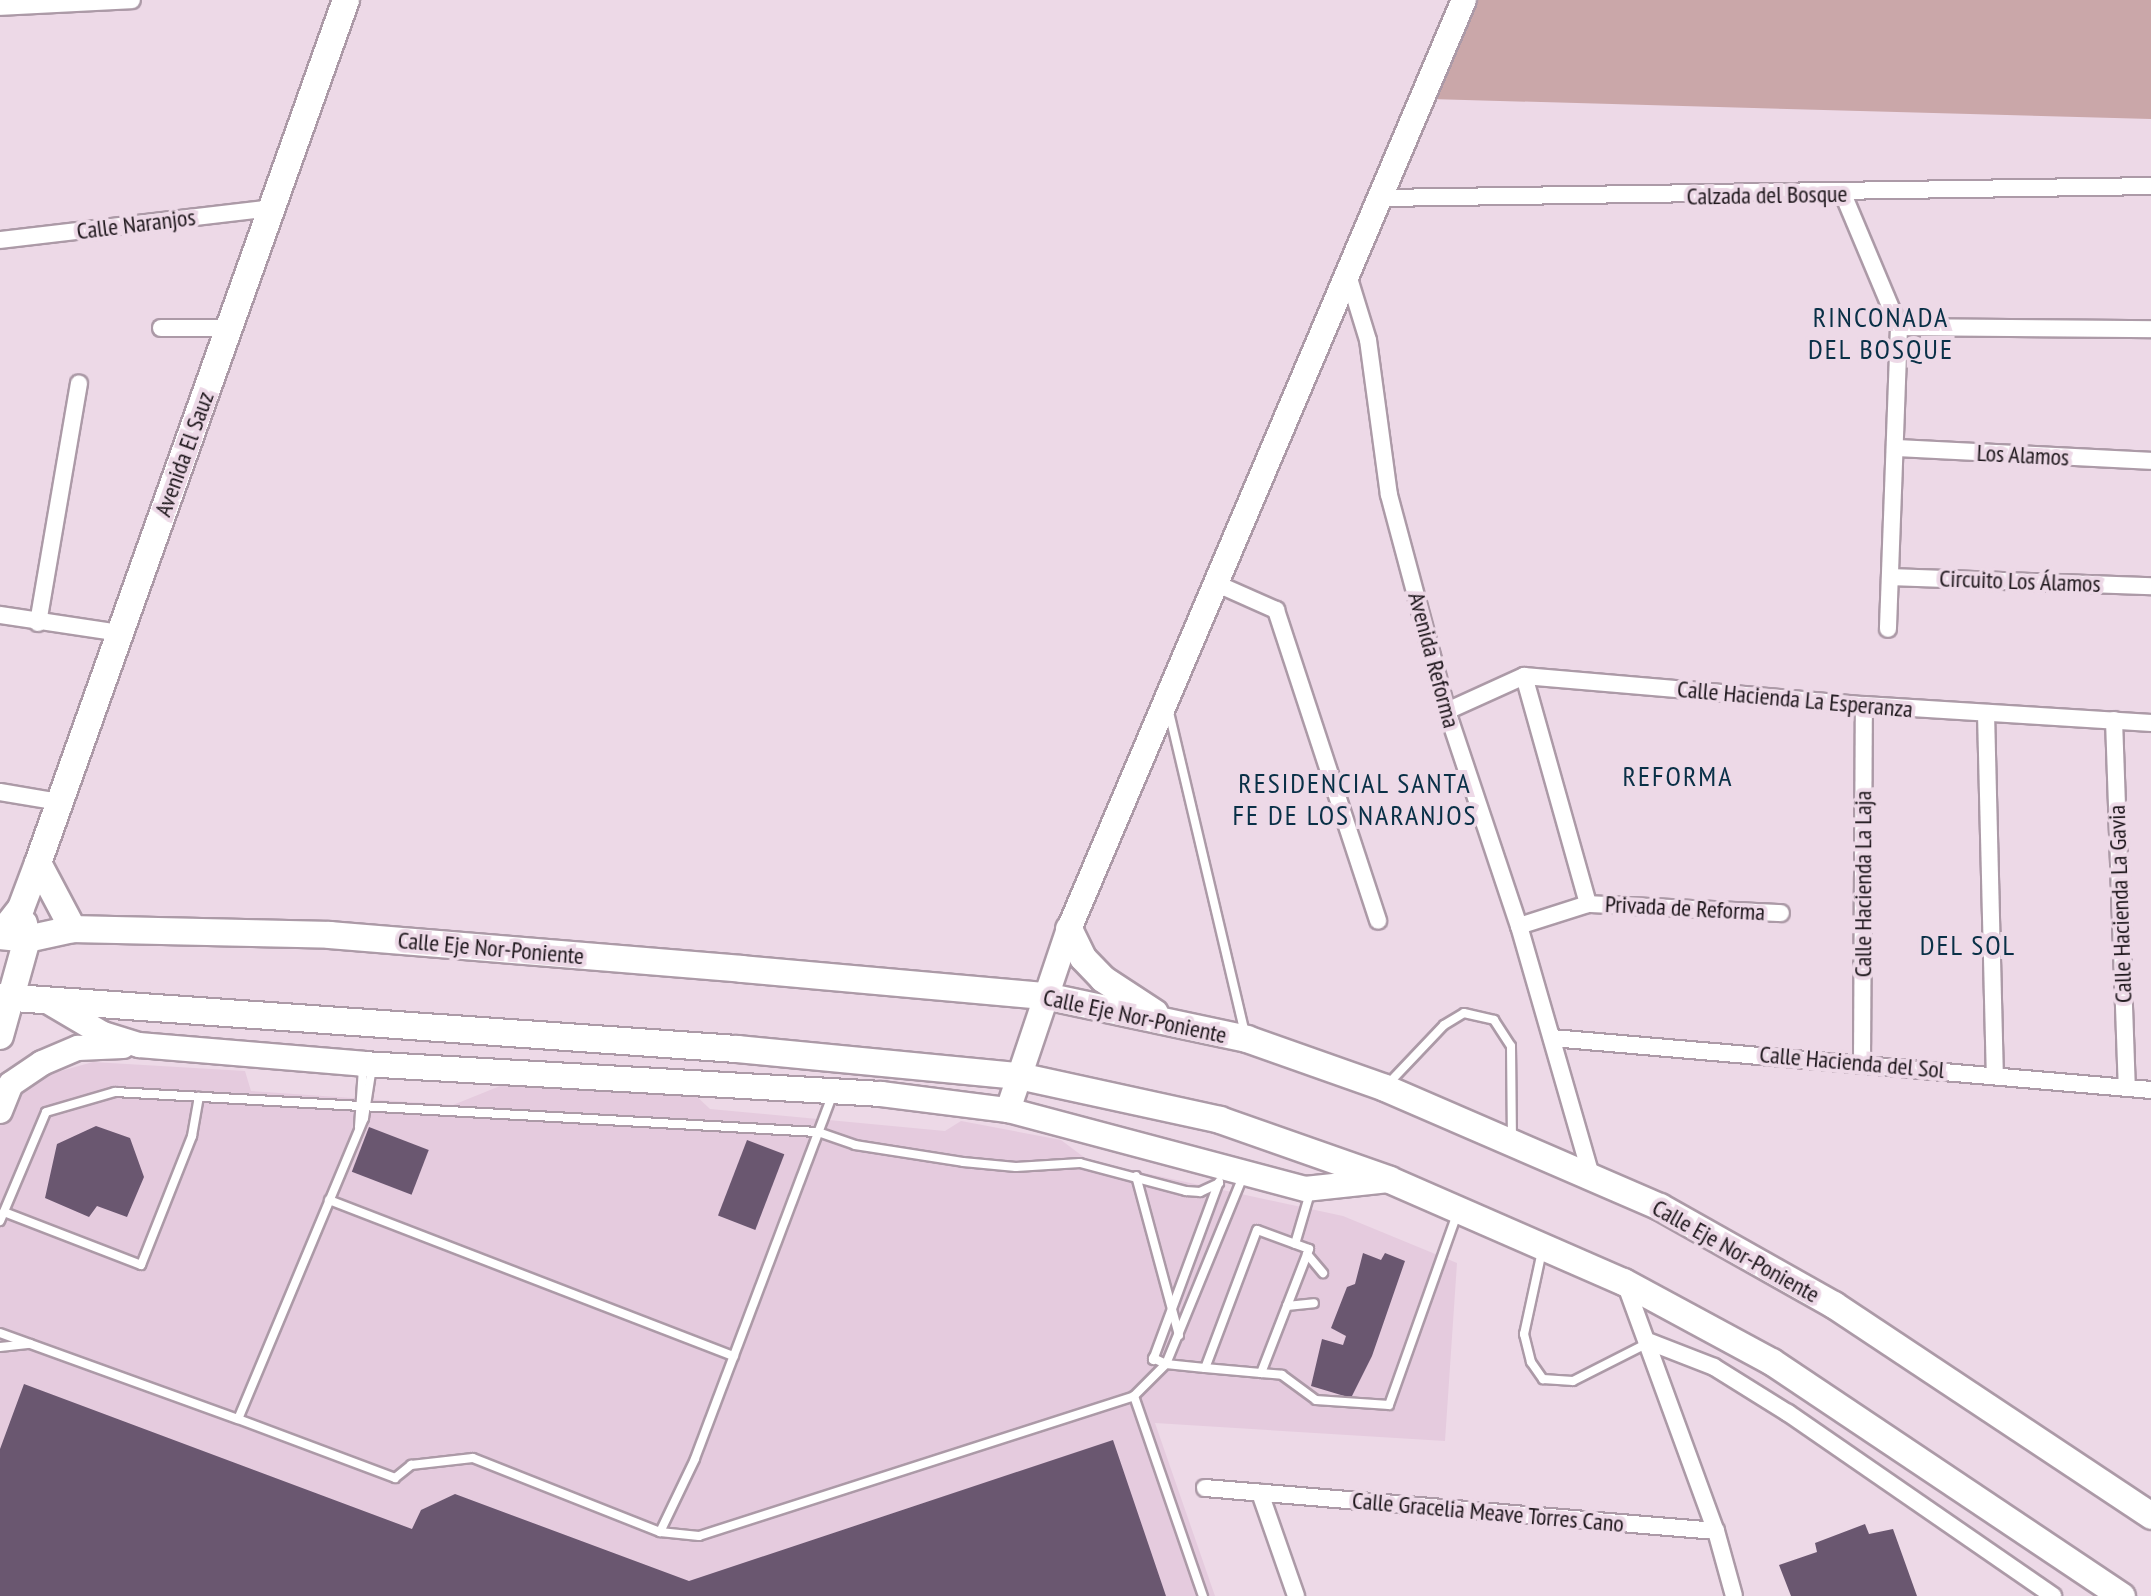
<!DOCTYPE html>
<meta charset="utf-8">
<style>
body{margin:0}
#map{position:relative;width:2151px;height:1596px;overflow:hidden;background:#edd9e7;font-family:"PT Sans Narrow",sans-serif}
div>[style]{position:absolute}
.built>*{inset:0;background:#e5cbde}
.green>*{inset:0;background:#caa7a9}
.building>*{inset:0;background:#6a5770;transform-origin:0 0}
.roads{filter:drop-shadow(2px 0 #ac9aa7) drop-shadow(-2px 0 #ac9aa7) drop-shadow(0 2px #ac9aa7) drop-shadow(0 -2px #ac9aa7)}
.lane>*{height:8px;margin:-4px;padding:0 4px;transform-origin:4px;border-radius:4px;background:#fff}
.street>*{height:16px;margin:-8px;padding:0 8px;transform-origin:8px;border-radius:8px;background:#fff}
.secondary>*{height:24px;margin:-12px;padding:0 12px;transform-origin:12px;border-radius:12px;background:#fff}
.primary>*{height:26px;margin:-13px;padding:0 13px;transform-origin:13px;border-radius:13px;background:#fff}
span{translate:-50% -50%;white-space:nowrap;text-align:center;line-height:1.15;-webkit-text-stroke:8px #edd9e7;paint-order:stroke}
.street-label{font-size:24px;color:#1b1419}
.quarter-label{font-size:28px;color:#093047;letter-spacing:2px}
</style>
<div id="map">
<div class="built">
<div style="clip-path:polygon(93px 1062px,245px 1071px,251px 1091px,453px 1105px,505px 1084px,693px 1093px,710px 1109px,945px 1131px,961px 1121px,1061px 1140px,1089px 1161px,1343px 1216px,1457px 1263px,1445px 1441px,1155px 1423px,1215px 1596px,0 1596px,0 1124px,19px 1092px,50px 1074px)"></div>
</div>
<div class="green">
<div style="clip-path:polygon(1472px 0,2151px 0,2151px 119px,1430px 99px)"></div>
</div>
<div class="building">
<div style="clip-path:polygon(96px 1126px,130px 1138px,144px 1177px,127px 1217px,97px 1206px,89px 1217px,45px 1198px,57px 1144px)"></div>
<div style="left:369px;top:1127px;width:64px;height:48px;rotate:21deg"></div>
<div style="left:747px;top:1140px;width:40px;height:81px;rotate:21deg"></div>
<div style="clip-path:polygon(1363px 1253px,1381px 1260px,1385px 1253px,1405px 1261px,1372px 1356px,1351px 1398px,1311px 1386px,1322px 1339px,1343px 1345px,1346px 1336px,1331px 1328px,1347px 1287px,1355px 1284px)"></div>
<div style="clip-path:polygon(24px 1384px,412px 1529px,421px 1510px,455px 1494px,689px 1581px,1113px 1440px,1166px 1596px,0 1596px,0 1449px)"></div>
<div style="clip-path:polygon(1865px 1524px,1869px 1534px,1893px 1529px,1917px 1596px,1791px 1596px,1779px 1565px,1817px 1552px,1815px 1543px)"></div>
</div>
<div class="roads">
<div class="lane">
<div style="left:1169px;top:712px;width:331px;rotate:76.7deg"></div>
<div style="left:372px;top:1067px;width:52px;rotate:98.9deg"></div>
<div style="left:364px;top:1118px;width:326px;rotate:112.7deg"></div>
<div style="left:238px;top:1419px;width:168px;rotate:20.6deg"></div>
<div style="left:395px;top:1478px;width:21px;rotate:-39deg"></div>
<div style="left:411px;top:1465px;width:62px;rotate:-6.4deg"></div>
<div style="left:473px;top:1458px;width:201px;rotate:21.6deg"></div>
<div style="left:1388px;top:1084px;width:81px;rotate:-46.5deg"></div>
<div style="left:1444px;top:1025px;width:23px;rotate:-31deg"></div>
<div style="left:1464px;top:1013px;width:31px;rotate:13deg"></div>
<div style="left:1494px;top:1020px;width:31px;rotate:57deg"></div>
<div style="left:1511px;top:1046px;width:92px;rotate:89.4deg"></div>
<div style="left:832px;top:1096px;width:388px;rotate:110.7deg"></div>
<div style="left:695px;top:1459px;width:81px;rotate:115.6deg"></div>
<div style="left:660px;top:1532px;width:39px;rotate:6deg"></div>
<div style="left:699px;top:1536px;width:457px;rotate:-17.8deg"></div>
<div style="left:1134px;top:1396px;width:45px;rotate:-45deg"></div>
<div style="left:1166px;top:1364px;width:203px;rotate:-67.7deg"></div>
<div style="left:359px;top:1127px;width:58px;rotate:-86.1deg"></div>
<div style="left:1136px;top:1176px;width:165px;rotate:74.9deg"></div>
<div style="left:329px;top:1200px;width:434px;rotate:21.1deg"></div>
<div style="left:4px;top:1212px;width:147px;rotate:21.1deg"></div>
<div style="left:141px;top:1265px;width:139px;rotate:-68.4deg"></div>
<div style="left:192px;top:1136px;width:40px;rotate:-80deg"></div>
<div style="left:0;top:1221px;width:118px;rotate:-67.1deg"></div>
<div style="left:46px;top:1112px;width:72px;rotate:-16.2deg"></div>
<div style="left:115px;top:1092px;width:704px;rotate:3.26deg"></div>
<div style="left:818px;top:1132px;width:39px;rotate:19deg"></div>
<div style="left:855px;top:1145px;width:109px;rotate:8.9deg"></div>
<div style="left:963px;top:1162px;width:53px;rotate:5.4deg"></div>
<div style="left:1016px;top:1167px;width:64px;rotate:-3.6deg"></div>
<div style="left:1080px;top:1163px;width:110px;rotate:14.8deg"></div>
<div style="left:1186px;top:1191px;width:14px;rotate:4deg"></div>
<div style="left:1200px;top:1192px;width:21px;rotate:-25deg"></div>
<div style="left:1295px;top:1244px;width:53px;rotate:-73.6deg"></div>
<div style="left:1542px;top:1251px;width:85px;rotate:102.2deg"></div>
<div style="left:1524px;top:1334px;width:29px;rotate:76deg"></div>
<div style="left:1531px;top:1362px;width:21px;rotate:55deg"></div>
<div style="left:1543px;top:1379px;width:30px;rotate:4deg"></div>
<div style="left:1573px;top:1381px;width:86px;rotate:-26.9deg"></div>
<div style="left:1307px;top:1254px;width:25px;rotate:50deg"></div>
<div style="left:1287px;top:1306px;width:27px;rotate:-6deg"></div>
<div style="left:0;top:1333px;width:253px;rotate:19.9deg"></div>
<div style="left:0;top:1347px;width:30px;rotate:-6deg"></div>
<div style="left:1153px;top:1358px;width:14px;rotate:25deg"></div>
<div style="left:1166px;top:1364px;width:39px;rotate:6deg"></div>
<div style="left:1205px;top:1368px;width:56px;rotate:5.1deg"></div>
<div style="left:1261px;top:1373px;width:133px;rotate:-68.8deg"></div>
<div style="left:1309px;top:1249px;width:55px;rotate:-159.9deg"></div>
<div style="left:1257px;top:1230px;width:147px;rotate:110.6deg"></div>
<div style="left:1153px;top:1360px;width:190px;rotate:-69.7deg"></div>
<div style="left:1261px;top:1373px;width:21px;rotate:5deg"></div>
<div style="left:1282px;top:1375px;width:42px;rotate:36.3deg"></div>
<div style="left:1316px;top:1400px;width:73px;rotate:3.9deg"></div>
<div style="left:1389px;top:1405px;width:203px;rotate:-70.4deg"></div>
<div style="left:1134px;top:1396px;width:212px;rotate:71deg"></div>
</div>
<div class="street">
<div style="left:0;top:7px;width:132px;rotate:-3deg"></div>
<div style="left:1843px;top:194px;width:144px;rotate:67.2deg"></div>
<div style="left:1899px;top:327px;width:302px;rotate:92.1deg"></div>
<div style="left:1382px;top:198px;width:769px;rotate:-0.89deg"></div>
<div style="left:0;top:240px;width:274px;rotate:-6.7deg"></div>
<div style="left:1348px;top:275px;width:68px;rotate:72.9deg"></div>
<div style="left:1368px;top:340px;width:156px;rotate:82.3deg"></div>
<div style="left:1389px;top:495px;width:224px;rotate:75deg"></div>
<div style="left:1447px;top:711px;width:227px;rotate:71.5deg"></div>
<div style="left:1519px;top:926px;width:260px;rotate:73.9deg"></div>
<div style="left:1899px;top:327px;width:252px;rotate:0.5deg"></div>
<div style="left:161px;top:328px;width:68px"></div>
<div style="left:1895px;top:448px;width:256px;rotate:2.9deg"></div>
<div style="left:1890px;top:577px;width:261px;rotate:2deg"></div>
<div style="left:1215px;top:583px;width:67px;rotate:23.9deg"></div>
<div style="left:1276px;top:610px;width:327px;rotate:71.8deg"></div>
<div style="left:0;top:615px;width:121px;rotate:8.5deg"></div>
<div style="left:38px;top:623px;width:243px;rotate:-80.3deg"></div>
<div style="left:1524px;top:676px;width:237px;rotate:74.3deg"></div>
<div style="left:1447px;top:711px;width:85px;rotate:-24.4deg"></div>
<div style="left:1524px;top:676px;width:341px;rotate:4.9deg"></div>
<div style="left:1864px;top:705px;width:288px;rotate:3.6deg"></div>
<div style="left:1986px;top:713px;width:362px;rotate:88.6deg"></div>
<div style="left:2114px;top:720px;width:367px;rotate:88deg"></div>
<div style="left:0;top:792px;width:61px;rotate:9.5deg"></div>
<div style="left:1519px;top:926px;width:72px;rotate:-17.7deg"></div>
<div style="left:1588px;top:904px;width:193px;rotate:2.7deg"></div>
<div style="left:1552px;top:1038px;width:601px;rotate:4.96deg"></div>
<div style="left:1862px;top:1062px;width:357px;rotate:-89.7deg"></div>
<div style="left:1625px;top:1283px;width:264px;rotate:69.9deg"></div>
<div style="left:1716px;top:1531px;width:67px;rotate:74.5deg"></div>
<div style="left:1650px;top:1342px;width:69px;rotate:21.3deg"></div>
<div style="left:1714px;top:1367px;width:87px;rotate:31.9deg"></div>
<div style="left:1788px;top:1413px;width:322px;rotate:34.6deg"></div>
<div style="left:1205px;top:1488px;width:513px;rotate:4.81deg"></div>
<div style="left:1260px;top:1493px;width:109px;rotate:70.7deg"></div>
</div>
<div class="secondary">
<div style="left:47px;top:1001px;width:65px;rotate:30.5deg"></div>
<div style="left:103px;top:1034px;width:38px;rotate:17deg"></div>
<div style="left:139px;top:1045px;width:225px;rotate:4.8deg"></div>
<div style="left:363px;top:1064px;width:519px;rotate:3.31deg"></div>
<div style="left:881px;top:1094px;width:128px;rotate:7.2deg"></div>
<div style="left:1008px;top:1110px;width:307px;rotate:14.9deg"></div>
<div style="left:1305px;top:1189px;width:84px;rotate:-6.1deg"></div>
<div style="left:1008px;top:1110px;width:191px;rotate:-71.4deg"></div>
<div style="left:1069px;top:929px;width:1009px;rotate:-66.97deg"></div>
<div style="left:0;top:1111px;width:29px;rotate:-68deg"></div>
<div style="left:11px;top:1084px;width:37px;rotate:-34deg"></div>
<div style="left:42px;top:1063px;width:39px;rotate:-23deg"></div>
<div style="left:78px;top:1048px;width:45px;rotate:-2.5deg"></div>
</div>
<div class="primary">
<div style="left:38px;top:863px;width:75px;rotate:62.1deg"></div>
<div style="left:1069px;top:929px;width:32px;rotate:64deg"></div>
<div style="left:1083px;top:958px;width:29px;rotate:46deg"></div>
<div style="left:1103px;top:979px;width:62px;rotate:33.2deg"></div>
<div style="left:0;top:935px;width:34px;rotate:-52deg"></div>
<div style="left:21px;top:908px;width:48px;rotate:-69.3deg"></div>
<div style="left:38px;top:863px;width:916px;rotate:-70.36deg"></div>
<div style="left:0;top:936px;width:27px;rotate:6deg"></div>
<div style="left:27px;top:939px;width:47px;rotate:-12.3deg"></div>
<div style="left:73px;top:929px;width:257px;rotate:1.3deg"></div>
<div style="left:330px;top:935px;width:413px;rotate:4.7deg"></div>
<div style="left:742px;top:969px;width:304px;rotate:5.1deg"></div>
<div style="left:1045px;top:996px;width:207px;rotate:12deg"></div>
<div style="left:1247px;top:1039px;width:146px;rotate:19.5deg"></div>
<div style="left:1385px;top:1088px;width:300px;rotate:23.4deg"></div>
<div style="left:1660px;top:1207px;width:200px;rotate:29.4deg"></div>
<div style="left:1834px;top:1305px;width:381px;rotate:33.6deg"></div>
<div style="left:0;top:997px;width:739px;rotate:4.04deg"></div>
<div style="left:737px;top:1049px;width:283px;rotate:5.5deg"></div>
<div style="left:1019px;top:1076px;width:206px;rotate:12.3deg"></div>
<div style="left:1220px;top:1120px;width:180px;rotate:19.4deg"></div>
<div style="left:1390px;top:1180px;width:255px;rotate:23.6deg"></div>
<div style="left:1624px;top:1282px;width:168px;rotate:28.4deg"></div>
<div style="left:1772px;top:1362px;width:421px;rotate:33.8deg"></div>
<div style="left:0;top:1036px;width:101px;rotate:-74.4deg"></div>
<div style="left:27px;top:939px;width:16px;rotate:-101deg"></div>
</div>
</div>
<div class="street-label">
<span style="left:1767px;top:195px;rotate:-1deg">Calzada del Bosque</span>
<span style="left:136px;top:224px;rotate:-7deg">Calle Naranjos</span>
<span style="left:184px;top:454px;rotate:-70deg">Avenida El Sauz</span>
<span style="left:2023px;top:455px;rotate:3deg">Los Alamos</span>
<span style="left:2020px;top:581px;rotate:2deg">Circuito Los Álamos</span>
<span style="left:1434px;top:660px;rotate:75deg">Avenida Reforma</span>
<span style="left:1795px;top:699px;rotate:5deg">Calle Hacienda La Esperanza</span>
<span style="left:1863px;top:884px;rotate:-90deg">Calle Hacienda La Laja</span>
<span style="left:2120px;top:904px;rotate:-92deg">Calle Hacienda La Gavia</span>
<span style="left:1685px;top:908px;rotate:3deg">Privada de Reforma</span>
<span style="left:491px;top:948px;rotate:5deg">Calle Eje Nor-Poniente</span>
<span style="left:1135px;top:1016px;rotate:12deg">Calle Eje Nor-Poniente</span>
<span style="left:1852px;top:1062px;rotate:5deg">Calle Hacienda del Sol</span>
<span style="left:1736px;top:1251px;rotate:29deg">Calle Eje Nor-Poniente</span>
<span style="left:1488px;top:1512px;rotate:5deg">Calle Gracelia Meave Torres Cano</span>
</div>
<div class="quarter-label">
<span style="left:1881px;top:333px">RINCONADA<br>DEL BOSQUE</span>
<span style="left:1678px;top:776px">REFORMA</span>
<span style="left:1355px;top:799px">RESIDENCIAL SANTA<br>FE DE LOS NARANJOS</span>
<span style="left:1968px;top:945px">DEL SOL</span>
</div>
</div>
